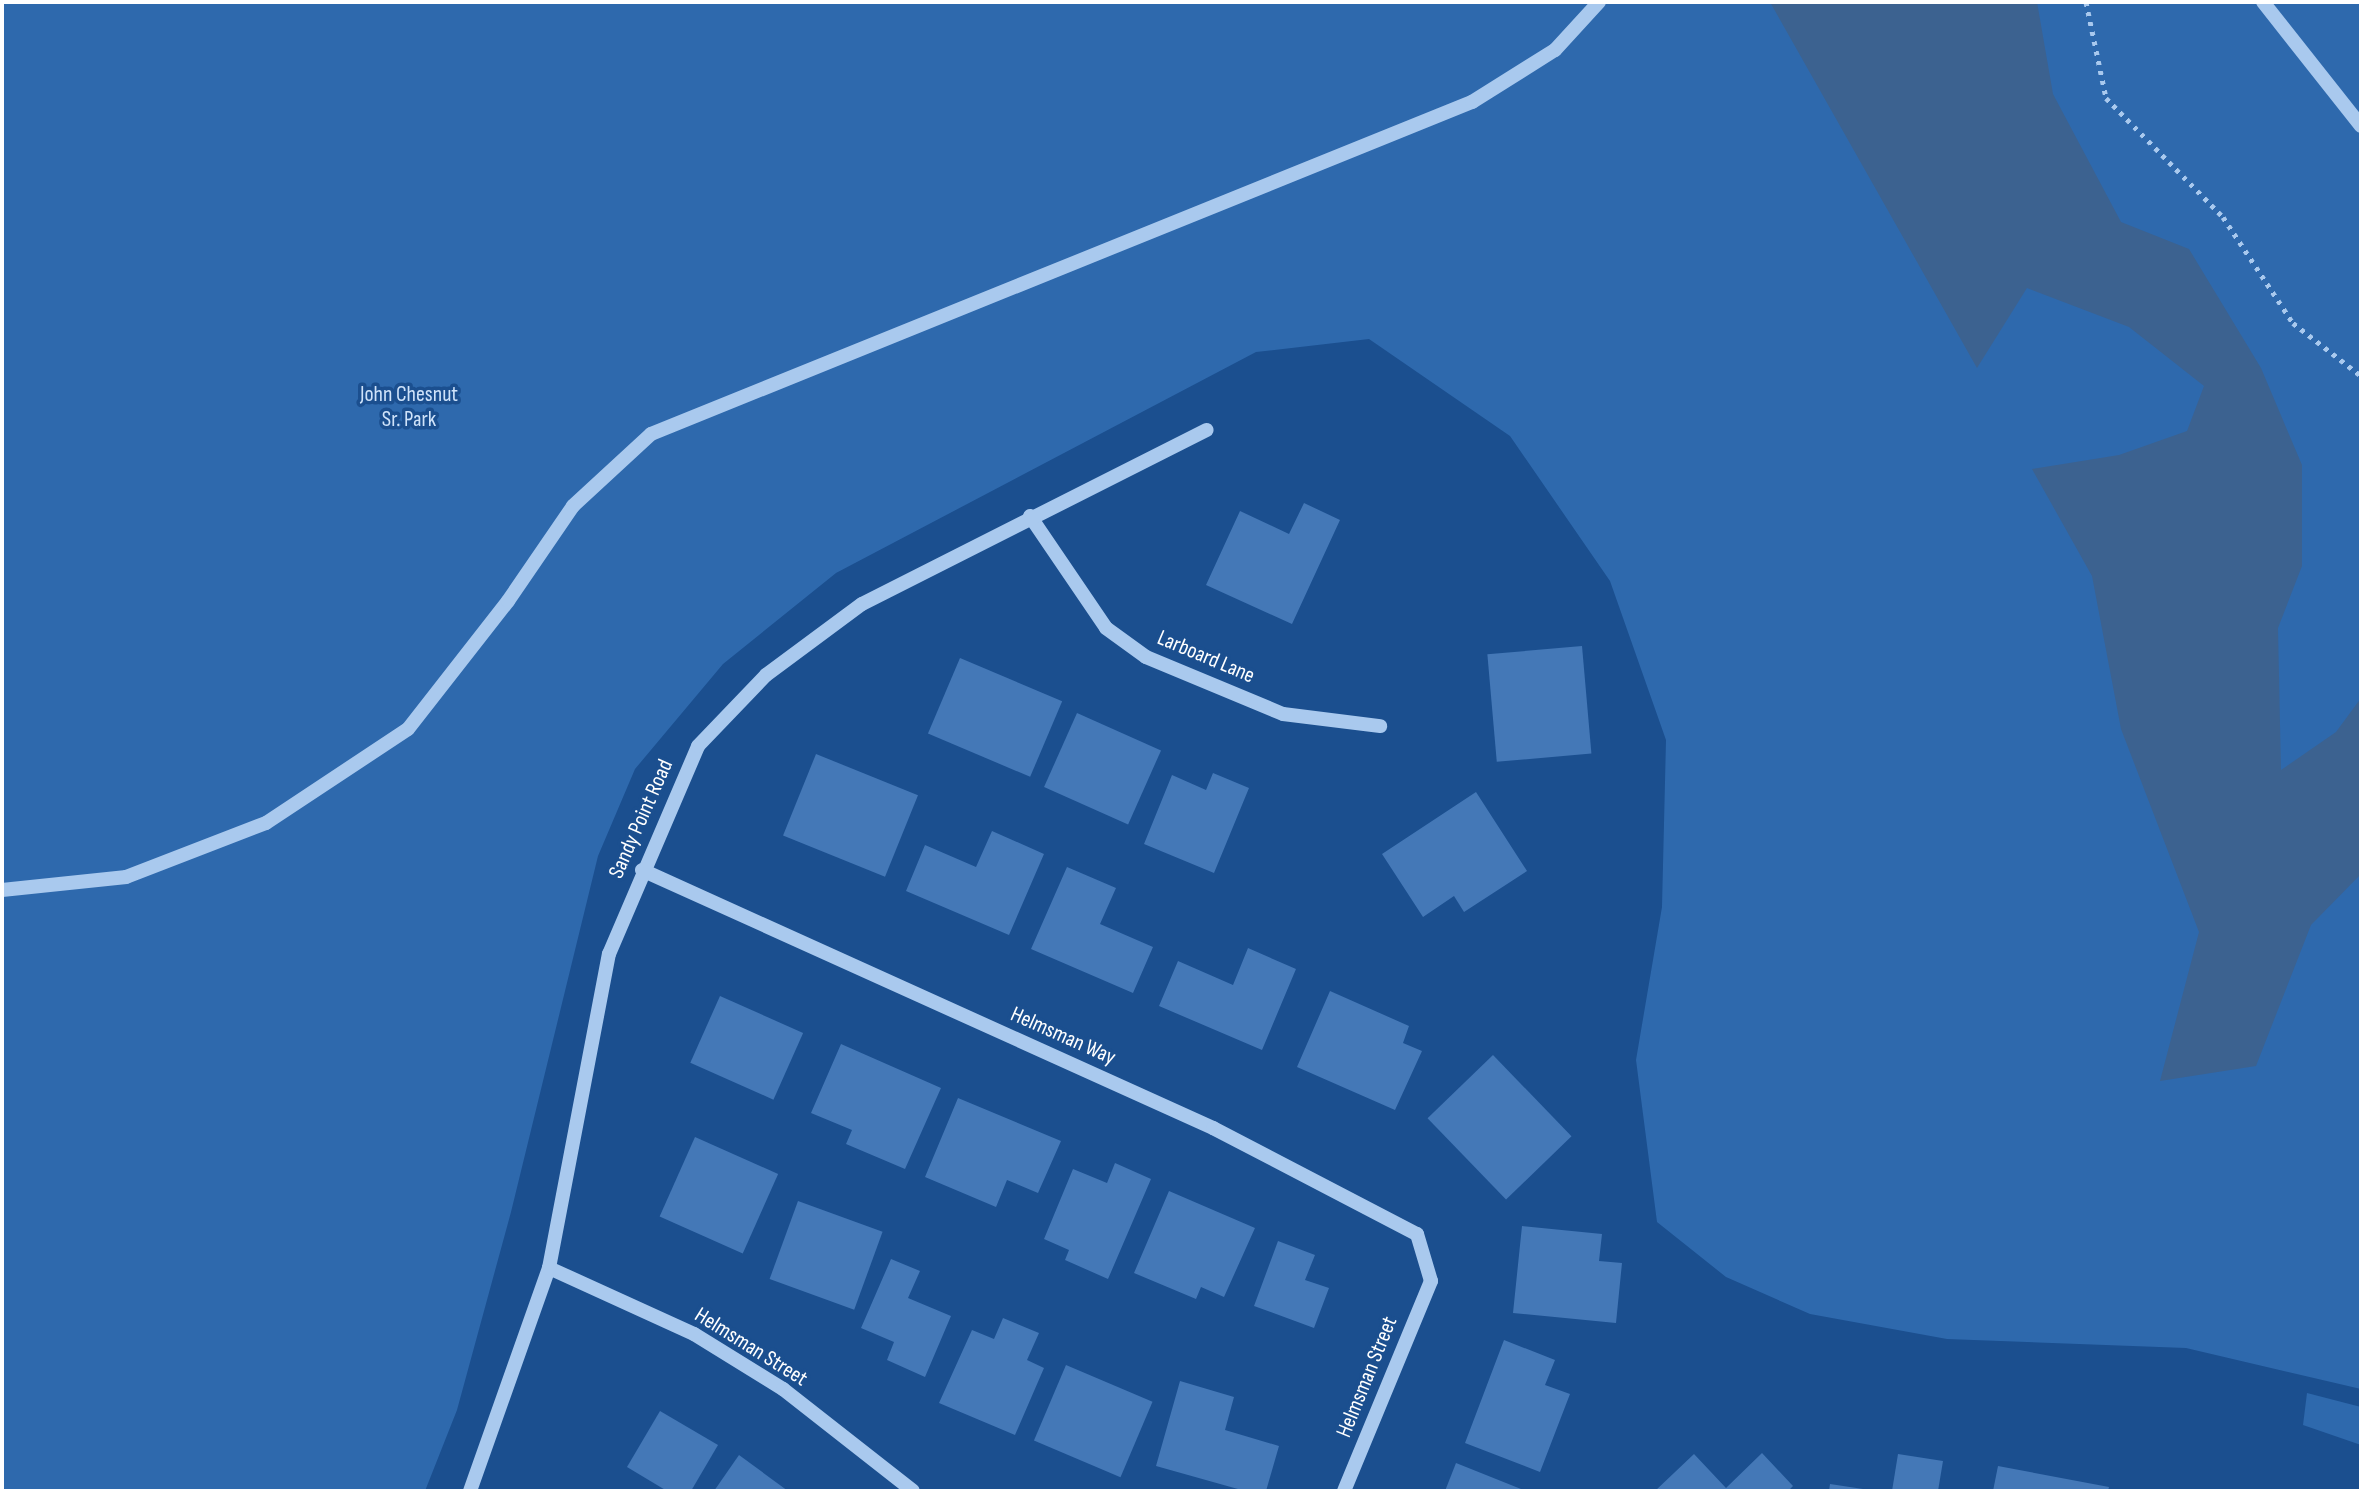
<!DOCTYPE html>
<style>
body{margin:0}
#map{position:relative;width:2363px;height:1493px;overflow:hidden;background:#1b4f8f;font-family:"Sofia Sans Condensed",sans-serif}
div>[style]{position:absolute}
.green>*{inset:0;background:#2e69ad}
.water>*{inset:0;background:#3c6290}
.building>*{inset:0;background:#4478b7;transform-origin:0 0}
.path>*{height:5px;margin-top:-2.5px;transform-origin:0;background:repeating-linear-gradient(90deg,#a9c9ee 0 4px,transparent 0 10px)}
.minor>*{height:14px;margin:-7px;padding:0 7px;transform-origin:7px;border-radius:7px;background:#a9c9ee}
span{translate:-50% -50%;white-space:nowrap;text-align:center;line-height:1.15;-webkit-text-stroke:7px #1b4f8f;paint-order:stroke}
.park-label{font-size:22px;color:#cfe3fa}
.street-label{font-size:22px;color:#fff}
.frame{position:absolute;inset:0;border:4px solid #fff;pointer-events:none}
</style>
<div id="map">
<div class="green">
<div style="clip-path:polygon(2px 2px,2361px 2px,2361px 1389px,2186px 1348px,1947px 1339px,1810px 1314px,1726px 1277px,1657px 1222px,1636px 1060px,1662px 907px,1666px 740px,1610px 581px,1510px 436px,1369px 339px,1256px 352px,836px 573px,723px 664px,635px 769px,598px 856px,511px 1212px,457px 1410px,425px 1491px,2px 1491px)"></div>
<div style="clip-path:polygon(2307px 1393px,2361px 1407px,2361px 1445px,2303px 1425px)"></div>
</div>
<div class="water">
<div style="clip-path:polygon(1770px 2px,2037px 2px,2053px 94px,2121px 222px,2189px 249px,2261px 368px,2302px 465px,2302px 566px,2278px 628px,2281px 770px,2336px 732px,2361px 698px,2361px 874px,2311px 925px,2256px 1066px,2160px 1081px,2199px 932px,2121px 729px,2092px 576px,2032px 469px,2119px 455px,2187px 431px,2204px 386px,2129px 327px,2027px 288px,1977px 368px)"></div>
</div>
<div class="building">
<div style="clip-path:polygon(1304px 503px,1340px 520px,1292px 624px,1206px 585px,1240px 511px,1289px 534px)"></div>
<div style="left:1582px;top:646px;width:108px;height:95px;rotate:85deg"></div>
<div style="left:960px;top:658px;width:111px;height:82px;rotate:23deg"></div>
<div style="left:1077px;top:713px;width:92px;height:81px;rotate:24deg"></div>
<div style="left:816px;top:754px;width:110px;height:88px;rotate:22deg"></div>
<div style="clip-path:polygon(1213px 773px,1249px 788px,1214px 873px,1144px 844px,1172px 775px,1206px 790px)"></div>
<div style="clip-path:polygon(1476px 792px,1527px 871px,1464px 912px,1454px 896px,1423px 917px,1382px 854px)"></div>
<div style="clip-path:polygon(992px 831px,1044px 854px,1009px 935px,906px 891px,925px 845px,976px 867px)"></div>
<div style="clip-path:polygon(1067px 867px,1116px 888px,1100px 924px,1153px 947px,1133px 993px,1031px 949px)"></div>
<div style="clip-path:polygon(1248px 948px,1296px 969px,1262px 1050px,1159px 1006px,1178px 961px,1233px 985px)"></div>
<div style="clip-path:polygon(1330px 991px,1409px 1026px,1403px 1043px,1422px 1051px,1395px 1110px,1297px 1067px)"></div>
<div style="left:720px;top:996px;width:91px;height:73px;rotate:24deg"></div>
<div style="clip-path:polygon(841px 1044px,941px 1088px,905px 1169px,846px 1144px,852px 1130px,811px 1113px)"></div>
<div style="left:1493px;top:1055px;width:113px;height:91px;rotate:46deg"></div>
<div style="clip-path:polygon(958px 1098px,1061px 1141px,1038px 1193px,1007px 1180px,996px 1207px,925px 1177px)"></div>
<div style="left:695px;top:1137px;width:91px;height:87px;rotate:24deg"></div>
<div style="clip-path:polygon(1115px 1163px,1151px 1179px,1108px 1279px,1065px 1260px,1069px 1250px,1044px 1239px,1073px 1169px,1107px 1183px)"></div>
<div style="clip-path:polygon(1169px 1191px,1255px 1228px,1224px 1297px,1201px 1287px,1196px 1299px,1134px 1273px)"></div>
<div style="left:798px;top:1201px;width:90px;height:83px;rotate:20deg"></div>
<div style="clip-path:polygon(1522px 1226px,1602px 1234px,1599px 1261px,1622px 1263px,1616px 1323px,1513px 1313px)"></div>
<div style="clip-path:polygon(1278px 1241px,1315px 1255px,1305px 1280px,1329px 1288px,1314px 1328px,1254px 1306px)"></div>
<div style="clip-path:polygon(891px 1259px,920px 1271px,908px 1298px,951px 1316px,925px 1377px,887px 1360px,894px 1342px,861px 1328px)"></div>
<div style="clip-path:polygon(1003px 1318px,1039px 1333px,1027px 1360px,1044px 1368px,1015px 1435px,939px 1403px,972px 1330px,994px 1339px)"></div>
<div style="clip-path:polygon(1504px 1340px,1555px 1360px,1545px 1385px,1570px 1394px,1540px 1472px,1465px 1443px)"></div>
<div style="left:1066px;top:1365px;width:94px;height:82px;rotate:23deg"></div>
<div style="clip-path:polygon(1180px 1381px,1234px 1397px,1225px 1430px,1279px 1446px,1266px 1491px,1245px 1491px,1156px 1466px)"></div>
<div style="clip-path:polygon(660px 1411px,718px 1445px,691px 1491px,667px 1491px,627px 1467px)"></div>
<div style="clip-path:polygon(1762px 1453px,1793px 1486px,1788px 1491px,1655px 1491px,1694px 1454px,1726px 1488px)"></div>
<div style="clip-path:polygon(1898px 1454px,1943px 1461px,1938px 1491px,1892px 1491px)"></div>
<div style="clip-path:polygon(739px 1455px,788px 1491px,714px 1491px)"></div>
<div style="clip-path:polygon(1456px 1463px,1526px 1491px,1445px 1491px)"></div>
<div style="clip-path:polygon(1998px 1466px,2109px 1487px,2108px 1491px,1993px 1491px)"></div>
<div style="clip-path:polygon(1830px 1484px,1863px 1489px,1863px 1491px,1829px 1491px)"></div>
</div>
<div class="path">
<div style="left:2086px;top:2px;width:98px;rotate:78.2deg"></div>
<div style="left:2106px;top:98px;width:167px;rotate:45.5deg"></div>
<div style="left:2223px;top:217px;width:127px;rotate:56.6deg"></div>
<div style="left:2293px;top:323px;width:86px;rotate:37.9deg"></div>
</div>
<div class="minor">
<div style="left:2263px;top:2px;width:158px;rotate:51.7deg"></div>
<div style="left:1030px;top:516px;width:135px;rotate:55.8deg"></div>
<div style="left:1106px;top:628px;width:49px;rotate:35.9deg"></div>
<div style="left:1146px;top:657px;width:148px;rotate:22.6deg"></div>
<div style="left:1283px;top:714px;width:98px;rotate:7.1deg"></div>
<div style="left:642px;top:870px;width:627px;rotate:24.32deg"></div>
<div style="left:1213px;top:1128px;width:230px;rotate:27.5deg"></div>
<div style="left:1417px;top:1234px;width:49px;rotate:73.4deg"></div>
<div style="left:1431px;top:1281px;width:227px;rotate:112.5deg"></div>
<div style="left:2px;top:890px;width:125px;rotate:-6deg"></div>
<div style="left:126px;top:877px;width:150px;rotate:-21.1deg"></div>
<div style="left:266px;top:823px;width:170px;rotate:-33.5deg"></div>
<div style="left:408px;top:729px;width:162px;rotate:-52deg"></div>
<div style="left:508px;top:601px;width:115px;rotate:-55.6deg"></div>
<div style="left:573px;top:506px;width:106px;rotate:-42.7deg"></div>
<div style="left:651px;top:434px;width:886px;rotate:-22.02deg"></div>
<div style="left:1472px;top:102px;width:98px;rotate:-32.1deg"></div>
<div style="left:1555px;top:50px;width:65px;rotate:-47.5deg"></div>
<div style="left:549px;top:1268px;width:159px;rotate:24.5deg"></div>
<div style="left:694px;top:1334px;width:105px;rotate:31.7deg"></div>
<div style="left:783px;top:1389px;width:165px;rotate:38.1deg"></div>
<div style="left:470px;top:1491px;width:237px;rotate:-70.5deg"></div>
<div style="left:549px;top:1268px;width:320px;rotate:-79.2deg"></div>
<div style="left:609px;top:954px;width:226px;rotate:-66.8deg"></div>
<div style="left:698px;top:746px;width:98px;rotate:-46.2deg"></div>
<div style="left:766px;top:675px;width:119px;rotate:-36.5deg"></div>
<div style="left:862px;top:604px;width:386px;rotate:-26.8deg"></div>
</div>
<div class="park-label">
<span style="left:409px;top:407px">John Chesnut<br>Sr. Park</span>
</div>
<div class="street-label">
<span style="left:1206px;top:657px;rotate:23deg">Larboard Lane</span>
<span style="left:641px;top:819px;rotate:-66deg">Sandy Point Road</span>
<span style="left:1063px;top:1036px;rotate:24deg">Helmsman Way</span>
<span style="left:751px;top:1347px;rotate:32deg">Helmsman Street</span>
<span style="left:1367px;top:1377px;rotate:-68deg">Helmsman Street</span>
</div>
<div class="frame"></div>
</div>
